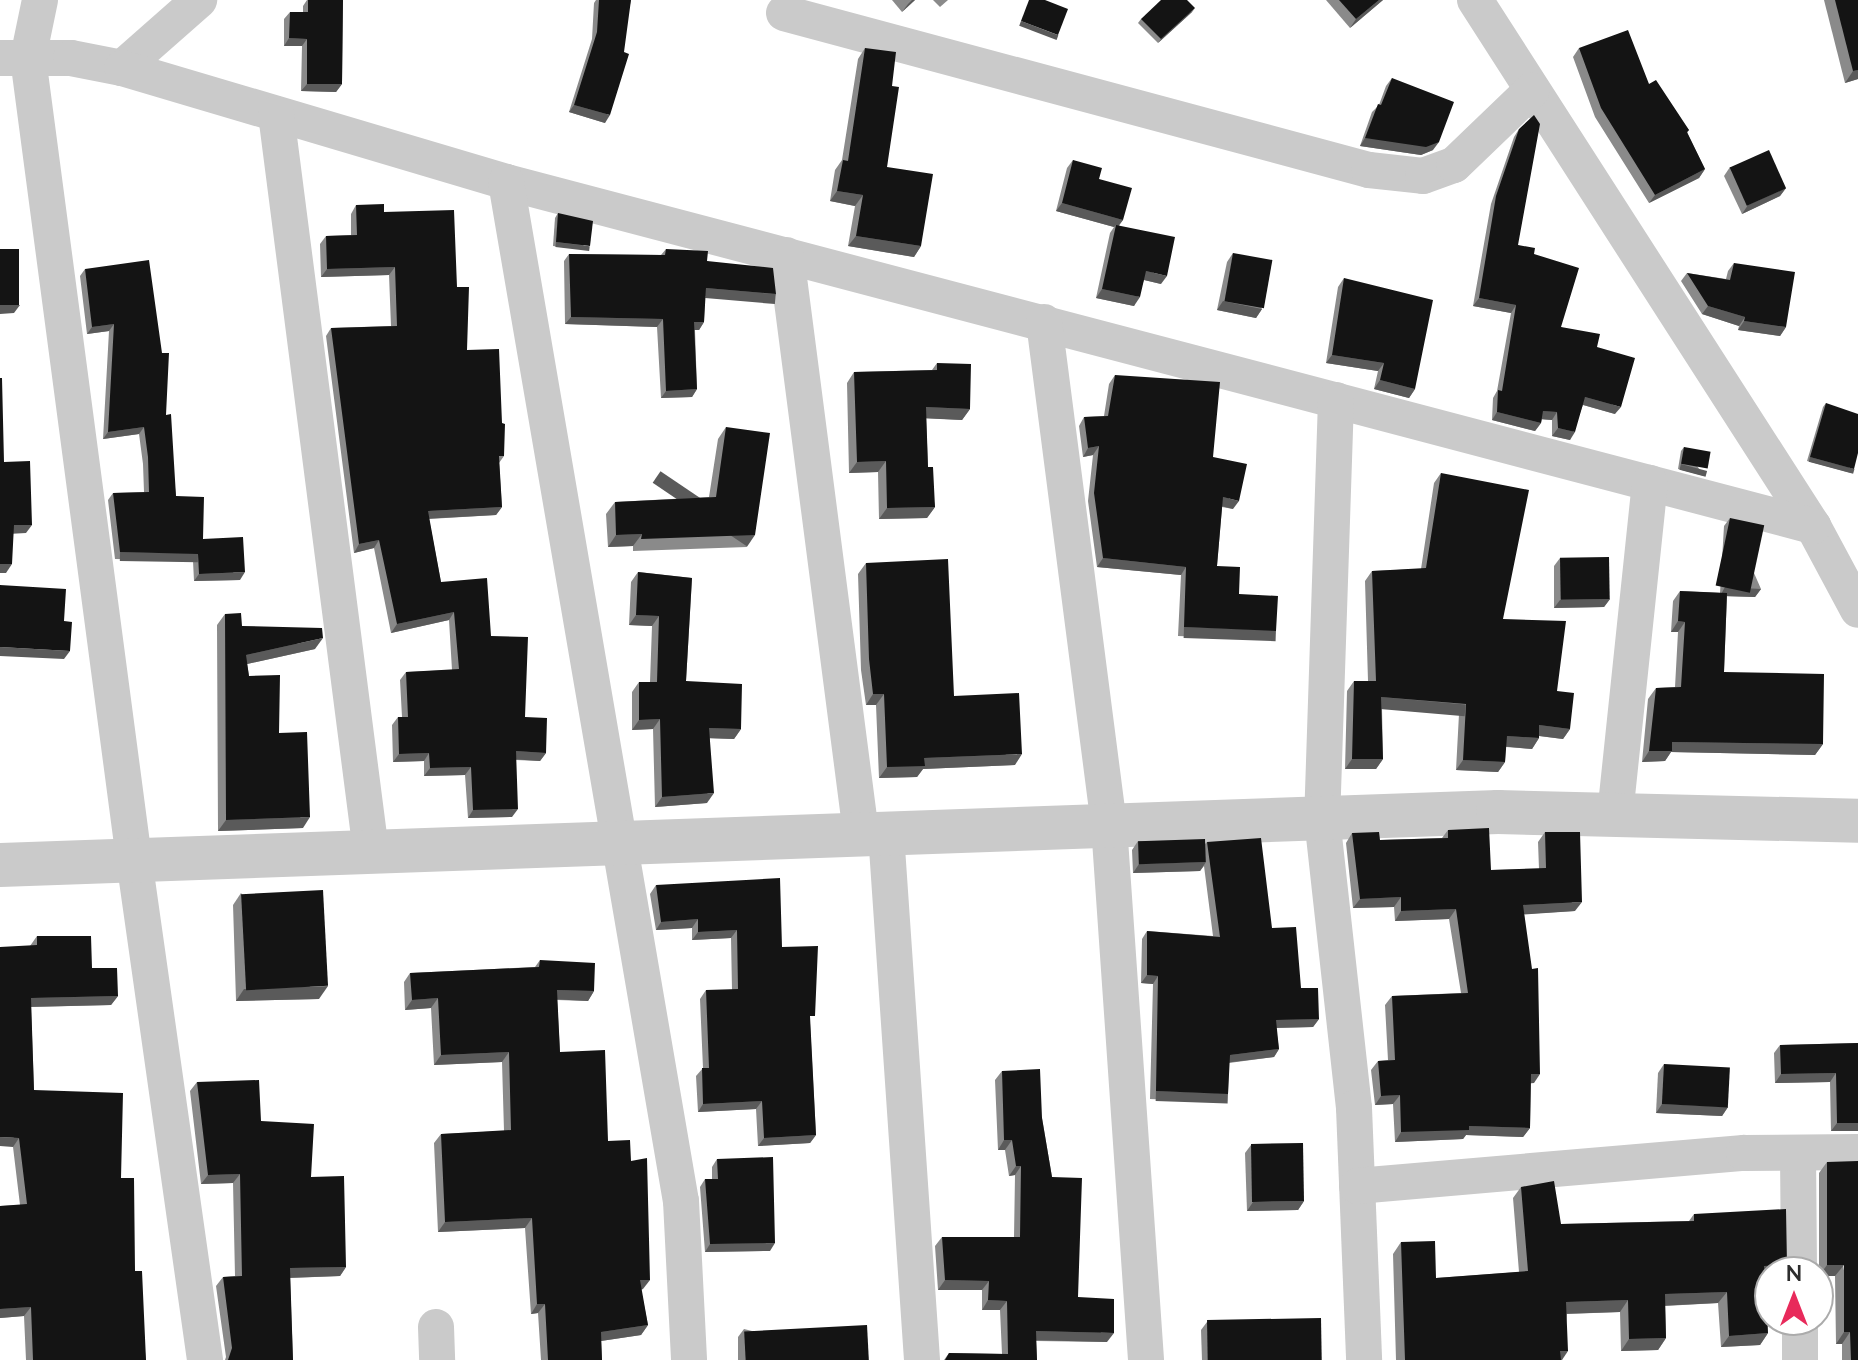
<!DOCTYPE html>
<style>
body{margin:0}
#map{position:relative;width:1858px;height:1360px;overflow:hidden;background:#fff;font-family:"Nunito Sans",sans-serif}
div>[style]{position:absolute}
.minor>*{height:36px;margin:-18px;padding:0 18px;transform-origin:18px;border-radius:18px;background:#cacaca}
.tertiary>*{height:44px;margin:-22px;padding:0 22px;transform-origin:22px;border-radius:22px;background:#cacaca}
.wall>*{inset:0;background:#8a8a8a}
.shaded-wall>*{inset:0;background:#5a5a5a;transform-origin:0 0}
.building>*{inset:0;background:#141414;transform-origin:0 0}
span{translate:-50% -50%;white-space:nowrap;text-align:center;line-height:1.15;-webkit-text-stroke:8px #fff;paint-order:stroke}
.north{position:absolute;left:1754px;top:1256px;width:80px;height:80px;box-sizing:border-box;background:#fff;border:2px solid #ababab;border-radius:50%;rotate:0deg;font-size:22px;font-weight:700;line-height:32px;text-align:center;color:#2d2d2d}
.north::after{content:'';display:block;margin:auto;width:28px;height:36px;background:#e82a5b;clip-path:polygon(50% 0,100% 100%,50% 72%,0 100%)}
</style>
<div id="map">
<div class="minor">
<div style="left:40px;top:0;width:59px;rotate:101.7deg"></div>
<div style="left:28px;top:58px;width:808px;rotate:82.46deg"></div>
<div style="left:134px;top:859px;width:506px;rotate:81.93deg"></div>
<div style="left:1475px;top:0;width:625px;rotate:57.28deg"></div>
<div style="left:1813px;top:526px;width:95px;rotate:61.8deg"></div>
<div style="left:784px;top:13px;width:606px;rotate:15.02deg"></div>
<div style="left:1369px;top:170px;width:54px;rotate:6.3deg"></div>
<div style="left:1423px;top:176px;width:33px;rotate:-20deg"></div>
<div style="left:1454px;top:165px;width:108px;rotate:-43.9deg"></div>
<div style="left:0;top:58px;width:71px"></div>
<div style="left:71px;top:58px;width:52px;rotate:11.1deg"></div>
<div style="left:122px;top:68px;width:103px;rotate:-41.4deg"></div>
<div style="left:122px;top:68px;width:401px;rotate:16.5deg"></div>
<div style="left:506px;top:182px;width:1352px;rotate:14.75deg"></div>
<div style="left:276px;top:114px;width:743px;rotate:82.66deg"></div>
<div style="left:506px;top:182px;width:1034px;rotate:80.26deg"></div>
<div style="left:681px;top:1201px;width:159px;rotate:87.1deg"></div>
<div style="left:786px;top:255px;width:583px;rotate:82.61deg"></div>
<div style="left:1044px;top:322px;width:507px;rotate:82.64deg"></div>
<div style="left:1109px;top:825px;width:536px;rotate:86.04deg"></div>
<div style="left:1336px;top:400px;width:418px;rotate:91.9deg"></div>
<div style="left:1322px;top:818px;width:292px;rotate:83.7deg"></div>
<div style="left:1354px;top:1108px;width:252px;rotate:87.7deg"></div>
<div style="left:1615px;top:815px;width:334px;rotate:-84deg"></div>
<div style="left:886px;top:833px;width:528px;rotate:86.09deg"></div>
<div style="left:1798px;top:1153px;width:119px;rotate:89.5deg"></div>
<div style="left:1357px;top:1186px;width:388px;rotate:-4.9deg"></div>
<div style="left:1744px;top:1153px;width:114px;rotate:-0.5deg"></div>
<div style="left:1800px;top:1320px;width:40px;rotate:90deg"></div>
<div style="left:436px;top:1327px;width:33px;rotate:88deg"></div>
</div>
<div class="tertiary">
<div style="left:0;top:865px;width:1499px;rotate:-2.03deg"></div>
<div style="left:1498px;top:812px;width:360px;rotate:1.4deg"></div>
</div>
<div class="wall">
<div style="clip-path:polygon(307px 0,343px 0,342px 84px,336px 92px,301px 91px,302px 46px,284px 46px,284px 19px,290px 12px,303px 12px,303px 6px)"></div>
<div style="clip-path:polygon(596px 0,631px 0,605px 123px,569px 112px,592px 39px,594px 3px)"></div>
<div style="clip-path:polygon(892px 0,915px 0,902px 12px)"></div>
<div style="clip-path:polygon(933px 0,948px 0,940px 7px)"></div>
<div style="clip-path:polygon(1326px 0,1383px 0,1350px 28px)"></div>
<div style="clip-path:polygon(1824px 0,1858px 0,1858px 79px,1845px 83px)"></div>
<div style="clip-path:polygon(1192px 12px,1158px 43px,1138px 23px,1141px 19px)"></div>
<div style="clip-path:polygon(865px 48px,892px 86px,887px 167px,921px 246px,914px 257px,848px 246px,855px 206px,830px 201px,835px 170px,842px 160px,858px 59px)"></div>
<div style="clip-path:polygon(1579px 48px,1649px 84px,1689px 130px,1687px 133px,1705px 169px,1699px 178px,1649px 203px,1595px 117px,1573px 57px)"></div>
<div style="clip-path:polygon(1392px 78px,1433px 150px,1421px 155px,1360px 146px,1372px 112px,1379px 105px,1386px 86px)"></div>
<div style="clip-path:polygon(1519px 129px,1518px 245px,1534px 254px,1561px 327px,1597px 347px,1615px 414px,1583px 405px,1570px 440px,1552px 436px,1552px 420px,1542px 419px,1541px 423px,1535px 431px,1492px 420px,1493px 398px,1497px 391px,1511px 313px,1473px 306px,1491px 204px,1514px 137px)"></div>
<div style="clip-path:polygon(1073px 160px,1099px 179px,1123px 220px,1119px 225px,1161px 284px,1144px 280px,1134px 306px,1096px 298px,1110px 233px,1114px 227px,1056px 211px,1067px 168px)"></div>
<div style="clip-path:polygon(1730px 167px,1786px 188px,1780px 196px,1742px 214px,1724px 176px)"></div>
<div style="clip-path:polygon(356px 205px,384px 212px,457px 287px,467px 350px,504px 456px,499px 463px,502px 507px,496px 515px,429px 519px,441px 582px,491px 636px,525px 717px,546px 753px,540px 761px,516px 760px,512px 817px,468px 818px,465px 775px,424px 776px,424px 761px,393px 762px,392px 725px,398px 717px,402px 717px,400px 680px,406px 672px,452px 670px,449px 620px,391px 633px,374px 548px,354px 553px,326px 336px,331px 328px,391px 326px,389px 275px,321px 277px,320px 244px,326px 236px,351px 235px,351px 214px)"></div>
<div style="clip-path:polygon(558px 213px,587px 250px,553px 246px,555px 218px)"></div>
<div style="clip-path:polygon(666px 249px,707px 261px,776px 294px,771px 302px,705px 296px,704px 322px,699px 330px,695px 330px,697px 389px,692px 397px,661px 398px,657px 327px,565px 324px,564px 261px,569px 254px,661px 255px)"></div>
<div style="clip-path:polygon(1233px 253px,1262px 309px,1256px 318px,1217px 310px,1227px 262px)"></div>
<div style="clip-path:polygon(1734px 263px,1786px 327px,1780px 336px,1738px 330px,1739px 326px,1702px 314px,1681px 281px,1687px 273px,1726px 279px,1728px 271px)"></div>
<div style="clip-path:polygon(85px 269px,166px 415px,176px 496px,203px 539px,240px 580px,194px 581px,193px 561px,115px 559px,108px 500px,113px 493px,144px 492px,143px 464px,139px 434px,103px 439px,109px 331px,87px 334px,80px 276px)"></div>
<div style="clip-path:polygon(1344px 278px,1415px 389px,1409px 398px,1374px 389px,1378px 371px,1326px 363px,1338px 287px)"></div>
<div style="clip-path:polygon(937px 363px,970px 409px,962px 420px,926px 418px,928px 467px,935px 507px,927px 518px,879px 519px,878px 472px,849px 473px,847px 383px,854px 372px,932px 370px)"></div>
<div style="clip-path:polygon(1115px 375px,1213px 457px,1233px 509px,1222px 507px,1217px 566px,1239px 594px,1270px 640px,1178px 636px,1181px 575px,1097px 567px,1088px 501px,1093px 455px,1083px 457px,1079px 426px,1084px 417px,1104px 416px,1109px 384px)"></div>
<div style="clip-path:polygon(1826px 403px,1851px 473px,1807px 461px,1823px 407px)"></div>
<div style="clip-path:polygon(726px 427px,747px 547px,633px 551px,633px 546px,608px 547px,606px 514px,615px 502px,709px 497px,718px 439px)"></div>
<div style="clip-path:polygon(1684px 447px,1704px 476px,1678px 469px,1681px 451px)"></div>
<div style="clip-path:polygon(1441px 473px,1503px 619px,1557px 691px,1570px 729px,1563px 739px,1539px 736px,1539px 738px,1532px 749px,1506px 747px,1505px 762px,1498px 772px,1456px 770px,1459px 714px,1382px 708px,1383px 759px,1376px 769px,1345px 769px,1347px 691px,1354px 681px,1368px 681px,1365px 581px,1372px 571px,1421px 569px,1434px 483px)"></div>
<div style="clip-path:polygon(1730px 518px,1761px 589px,1755px 597px,1727px 596px,1724px 672px,1823px 744px,1815px 755px,1671px 752px,1665px 761px,1642px 762px,1648px 699px,1656px 688px,1675px 687px,1678px 632px,1671px 632px,1673px 601px,1680px 591px,1720px 593px,1724px 526px)"></div>
<div style="clip-path:polygon(1560px 558px,1610px 599px,1604px 607px,1554px 608px,1554px 566px)"></div>
<div style="clip-path:polygon(866px 563px,954px 696px,1015px 765px,923px 769px,917px 777px,879px 778px,876px 705px,866px 705px,861px 670px,858px 574px)"></div>
<div style="clip-path:polygon(638px 572px,692px 578px,686px 681px,741px 729px,734px 739px,710px 738px,707px 803px,655px 807px,653px 729px,632px 730px,632px 692px,639px 682px,650px 682px,652px 626px,629px 625px,631px 582px)"></div>
<div style="clip-path:polygon(225px 614px,242px 626px,315px 649px,247px 664px,249px 676px,279px 733px,303px 828px,218px 831px,217px 625px)"></div>
<div style="clip-path:polygon(1448px 830px,1491px 870px,1539px 869px,1538px 842px,1545px 832px,1575px 911px,1524px 914px,1534px 1083px,1531px 1083px,1530px 1128px,1523px 1137px,1466px 1135px,1463px 1139px,1395px 1142px,1393px 1104px,1375px 1105px,1371px 1070px,1378px 1061px,1388px 1060px,1385px 1005px,1392px 996px,1461px 993px,1449px 919px,1395px 921px,1394px 907px,1353px 908px,1346px 843px,1352px 833px,1380px 840px,1442px 838px)"></div>
<div style="clip-path:polygon(1138px 841px,1205px 844px,1207px 842px,1272px 928px,1301px 988px,1319px 1019px,1313px 1027px,1276px 1028px,1279px 1049px,1274px 1057px,1229px 1063px,1228px 1094px,1223px 1102px,1150px 1099px,1153px 984px,1141px 983px,1142px 939px,1147px 931px,1213px 936px,1204px 866px,1200px 871px,1133px 873px,1132px 850px)"></div>
<div style="clip-path:polygon(656px 885px,782px 947px,810px 1023px,816px 1135px,810px 1143px,758px 1146px,756px 1109px,698px 1112px,696px 1076px,703px 1068px,700px 999px,706px 990px,732px 990px,731px 938px,692px 940px,692px 928px,656px 930px,650px 894px)"></div>
<div style="clip-path:polygon(241px 893px,319px 999px,236px 1001px,233px 905px)"></div>
<div style="clip-path:polygon(37px 936px,92px 968px,118px 996px,111px 1005px,31px 1007px,34px 1090px,121px 1178px,135px 1271px,146px 1360px,26px 1360px,24px 1316px,0 1318px,0 1206px,20px 1205px,13px 1147px,30px 946px)"></div>
<div style="clip-path:polygon(540px 960px,594px 991px,588px 1001px,557px 1000px,560px 1052px,608px 1141px,631px 1161px,643px 1289px,641px 1290px,648px 1325px,641px 1335px,601px 1341px,602px 1360px,541px 1360px,538px 1313px,531px 1314px,525px 1228px,438px 1232px,434px 1143px,441px 1134px,504px 1131px,502px 1062px,434px 1065px,431px 1008px,405px 1010px,404px 982px,410px 973px,535px 967px)"></div>
<div style="clip-path:polygon(1858px 1043px,1858px 1131px,1831px 1131px,1830px 1082px,1775px 1083px,1774px 1053px,1780px 1045px)"></div>
<div style="clip-path:polygon(1664px 1064px,1728px 1107px,1722px 1116px,1656px 1113px,1658px 1073px)"></div>
<div style="clip-path:polygon(1002px 1071px,1042px 1118px,1052px 1177px,1078px 1297px,1107px 1342px,1036px 1341px,1037px 1360px,944px 1360px,949px 1353px,1002px 1354px,1000px 1310px,982px 1310px,982px 1290px,938px 1290px,935px 1246px,942px 1237px,1014px 1237px,1015px 1175px,1009px 1176px,1005px 1150px,998px 1150px,995px 1080px)"></div>
<div style="clip-path:polygon(197px 1082px,261px 1121px,311px 1177px,346px 1267px,340px 1276px,290px 1278px,293px 1360px,225px 1360px,226px 1357px,216px 1286px,223px 1277px,235px 1276px,233px 1183px,201px 1184px,190px 1091px)"></div>
<div style="clip-path:polygon(1251px 1145px,1304px 1201px,1298px 1210px,1247px 1211px,1245px 1153px)"></div>
<div style="clip-path:polygon(717px 1159px,770px 1251px,705px 1252px,700px 1187px,705px 1179px,712px 1179px,712px 1167px)"></div>
<div style="clip-path:polygon(1827px 1162px,1858px 1360px,1842px 1360px,1842px 1344px,1836px 1344px,1835px 1276px,1819px 1276px,1819px 1173px)"></div>
<div style="clip-path:polygon(1521px 1187px,1561px 1224px,1689px 1221px,1694px 1214px,1787px 1265px,1783px 1272px,1770px 1272px,1770px 1277px,1765px 1277px,1768px 1333px,1760px 1345px,1721px 1347px,1718px 1303px,1665px 1306px,1666px 1338px,1658px 1350px,1621px 1351px,1620px 1312px,1567px 1314px,1562px 1360px,1396px 1360px,1393px 1254px,1401px 1242px,1436px 1278px,1519px 1272px,1513px 1198px)"></div>
<div style="clip-path:polygon(1207px 1322px,1322px 1360px,1202px 1360px,1201px 1330px)"></div>
<div style="clip-path:polygon(744px 1329px,869px 1360px,738px 1360px,738px 1337px)"></div>
</div>
<div class="shaded-wall">
<div style="clip-path:polygon(912px 0,915px 0,902px 12px,908px 4px)"></div>
<div style="clip-path:polygon(1379px 0,1383px 0,1350px 28px,1356px 19px)"></div>
<div style="clip-path:polygon(1195px 8px,1192px 12px,1158px 43px,1161px 39px)"></div>
<div style="left:1021px;top:21px;width:40px;height:5px;rotate:21deg"></div>
<div style="clip-path:polygon(289px 38px,307px 39px,302px 46px,284px 46px)"></div>
<div style="clip-path:polygon(1858px 70px,1858px 79px,1845px 83px,1853px 71px)"></div>
<div style="clip-path:polygon(307px 84px,342px 84px,336px 92px,301px 91px)"></div>
<div style="clip-path:polygon(574px 105px,610px 115px,605px 123px,569px 112px)"></div>
<div style="clip-path:polygon(1365px 138px,1439px 142px,1433px 150px,1421px 155px,1360px 146px)"></div>
<div style="clip-path:polygon(1705px 169px,1699px 178px,1649px 203px,1655px 195px)"></div>
<div style="clip-path:polygon(1786px 188px,1780px 196px,1742px 214px,1748px 205px)"></div>
<div style="clip-path:polygon(837px 191px,863px 195px,855px 206px,830px 201px)"></div>
<div style="clip-path:polygon(1062px 203px,1123px 220px,1117px 228px,1116px 225px,1114px 227px,1056px 211px)"></div>
<div style="clip-path:polygon(856px 236px,921px 246px,914px 257px,848px 246px)"></div>
<div style="left:556px;top:242px;width:34px;height:5px;rotate:7deg"></div>
<div style="clip-path:polygon(395px 267px,389px 275px,321px 277px,327px 269px)"></div>
<div style="clip-path:polygon(1146px 271px,1167px 276px,1161px 284px,1140px 279px)"></div>
<div style="left:706px;top:288px;width:70px;height:10px;rotate:5deg"></div>
<div style="clip-path:polygon(1102px 289px,1140px 297px,1134px 306px,1096px 298px)"></div>
<div style="clip-path:polygon(1479px 298px,1516px 305px,1511px 313px,1473px 306px)"></div>
<div style="clip-path:polygon(1223px 301px,1262px 309px,1256px 318px,1217px 310px)"></div>
<div style="clip-path:polygon(0 305px,20px 305px,14px 313px,0 314px)"></div>
<div style="clip-path:polygon(1708px 306px,1745px 317px,1739px 326px,1702px 314px)"></div>
<div style="clip-path:polygon(571px 317px,663px 319px,657px 327px,565px 324px)"></div>
<div style="clip-path:polygon(1744px 321px,1786px 327px,1780px 336px,1738px 330px)"></div>
<div style="clip-path:polygon(694px 322px,704px 322px,699px 330px,689px 330px)"></div>
<div style="clip-path:polygon(114px 324px,109px 331px,87px 334px,92px 327px)"></div>
<div style="clip-path:polygon(1332px 355px,1384px 363px,1378px 371px,1326px 363px)"></div>
<div style="clip-path:polygon(1380px 380px,1415px 389px,1409px 398px,1374px 389px)"></div>
<div style="clip-path:polygon(697px 389px,692px 397px,661px 398px,666px 391px)"></div>
<div style="clip-path:polygon(1585px 397px,1621px 407px,1615px 414px,1580px 404px)"></div>
<div style="clip-path:polygon(926px 407px,970px 409px,962px 420px,918px 418px)"></div>
<div style="clip-path:polygon(1543px 411px,1557px 412px,1552px 420px,1538px 419px)"></div>
<div style="clip-path:polygon(1497px 412px,1541px 423px,1535px 431px,1492px 420px)"></div>
<div style="clip-path:polygon(144px 427px,139px 434px,103px 439px,108px 432px)"></div>
<div style="clip-path:polygon(1558px 428px,1575px 432px,1570px 440px,1552px 436px)"></div>
<div style="clip-path:polygon(1099px 446px,1093px 455px,1083px 457px,1088px 448px)"></div>
<div style="left:1810px;top:457px;width:46px;height:5px;rotate:15deg"></div>
<div style="clip-path:polygon(886px 461px,878px 472px,849px 473px,857px 462px)"></div>
<div style="left:1681px;top:464px;width:27px;height:6px;rotate:15deg"></div>
<div style="clip-path:polygon(1223px 497px,1239px 501px,1233px 509px,1217px 505px)"></div>
<div style="clip-path:polygon(502px 507px,496px 515px,422px 519px,428px 511px)"></div>
<div style="clip-path:polygon(935px 507px,927px 518px,879px 519px,887px 508px)"></div>
<div style="clip-path:polygon(14px 525px,32px 525px,26px 533px,8px 534px)"></div>
<div style="clip-path:polygon(642px 534px,633px 546px,608px 547px,616px 535px)"></div>
<div style="left:755px;top:535px;width:14px;height:114px;rotate:124deg"></div>
<div style="clip-path:polygon(379px 540px,374px 548px,354px 553px,359px 544px)"></div>
<div style="left:120px;top:552px;width:78px;height:9px;rotate:1deg"></div>
<div style="clip-path:polygon(1103px 558px,1186px 567px,1181px 575px,1097px 567px)"></div>
<div style="clip-path:polygon(0 564px,12px 564px,6px 573px,0 573px)"></div>
<div style="clip-path:polygon(245px 572px,240px 580px,194px 581px,199px 574px)"></div>
<div style="clip-path:polygon(1725px 587px,1761px 589px,1755px 597px,1720px 596px)"></div>
<div style="clip-path:polygon(1610px 599px,1604px 607px,1554px 608px,1560px 600px)"></div>
<div style="clip-path:polygon(454px 612px,449px 620px,391px 633px,397px 624px)"></div>
<div style="clip-path:polygon(636px 615px,659px 616px,652px 626px,629px 625px)"></div>
<div style="clip-path:polygon(1678px 621px,1685px 622px,1678px 632px,1671px 632px)"></div>
<div style="left:1184px;top:627px;width:92px;height:11px;rotate:2deg"></div>
<div style="clip-path:polygon(323px 638px,315px 649px,238px 666px,246px 655px)"></div>
<div style="clip-path:polygon(0 647px,70px 651px,64px 659px,0 656px)"></div>
<div style="clip-path:polygon(873px 694px,884px 694px,876px 705px,866px 705px)"></div>
<div style="left:1381px;top:697px;width:85px;height:12px;rotate:5deg"></div>
<div style="clip-path:polygon(660px 719px,653px 729px,632px 730px,639px 720px)"></div>
<div style="clip-path:polygon(1539px 725px,1570px 729px,1563px 739px,1532px 735px)"></div>
<div style="clip-path:polygon(709px 728px,741px 729px,734px 739px,702px 738px)"></div>
<div style="clip-path:polygon(1507px 736px,1539px 738px,1532px 749px,1500px 746px)"></div>
<div style="clip-path:polygon(1672px 742px,1823px 744px,1815px 755px,1671px 752px,1665px 761px,1642px 762px,1649px 751px)"></div>
<div style="clip-path:polygon(516px 751px,546px 753px,540px 761px,510px 759px)"></div>
<div style="clip-path:polygon(429px 753px,424px 761px,393px 762px,399px 754px)"></div>
<div style="clip-path:polygon(1022px 754px,1015px 765px,923px 769px,917px 777px,879px 778px,887px 767px,924px 758px)"></div>
<div style="clip-path:polygon(1352px 759px,1383px 759px,1376px 769px,1345px 769px)"></div>
<div style="clip-path:polygon(1463px 760px,1505px 762px,1498px 772px,1456px 770px)"></div>
<div style="clip-path:polygon(471px 767px,465px 775px,424px 776px,430px 768px)"></div>
<div style="clip-path:polygon(714px 793px,707px 803px,655px 807px,662px 797px)"></div>
<div style="clip-path:polygon(518px 809px,512px 817px,468px 818px,473px 810px)"></div>
<div style="clip-path:polygon(310px 817px,303px 828px,218px 831px,226px 820px)"></div>
<div style="clip-path:polygon(1206px 862px,1200px 871px,1133px 873px,1139px 864px)"></div>
<div style="clip-path:polygon(1401px 897px,1394px 907px,1353px 908px,1360px 899px)"></div>
<div style="clip-path:polygon(1582px 902px,1575px 911px,1516px 915px,1523px 905px)"></div>
<div style="clip-path:polygon(1456px 909px,1449px 919px,1395px 921px,1401px 911px)"></div>
<div style="clip-path:polygon(698px 919px,692px 928px,656px 930px,661px 922px)"></div>
<div style="clip-path:polygon(737px 930px,731px 938px,692px 940px,698px 932px)"></div>
<div style="clip-path:polygon(1147px 975px,1158px 976px,1153px 984px,1141px 983px)"></div>
<div style="clip-path:polygon(328px 986px,319px 999px,236px 1001px,244px 989px)"></div>
<div style="clip-path:polygon(557px 990px,594px 991px,588px 1001px,550px 999px)"></div>
<div style="clip-path:polygon(118px 996px,111px 1005px,24px 1007px,31px 998px)"></div>
<div style="clip-path:polygon(438px 998px,431px 1008px,405px 1010px,412px 1000px)"></div>
<div style="clip-path:polygon(1319px 1019px,1313px 1027px,1270px 1028px,1276px 1020px)"></div>
<div style="clip-path:polygon(1279px 1049px,1274px 1057px,1224px 1063px,1230px 1055px)"></div>
<div style="clip-path:polygon(509px 1052px,502px 1062px,434px 1065px,441px 1055px)"></div>
<div style="clip-path:polygon(1836px 1073px,1830px 1082px,1775px 1083px,1781px 1074px)"></div>
<div style="clip-path:polygon(1531px 1074px,1540px 1074px,1534px 1083px,1524px 1084px)"></div>
<div style="left:1156px;top:1091px;width:72px;height:10px;rotate:2deg"></div>
<div style="clip-path:polygon(1400px 1095px,1393px 1104px,1375px 1105px,1381px 1096px)"></div>
<div style="clip-path:polygon(762px 1101px,756px 1109px,698px 1112px,703px 1104px)"></div>
<div style="clip-path:polygon(1662px 1104px,1728px 1107px,1722px 1116px,1656px 1113px)"></div>
<div style="clip-path:polygon(1837px 1123px,1858px 1123px,1858px 1131px,1831px 1131px)"></div>
<div style="clip-path:polygon(1469px 1126px,1530px 1128px,1523px 1137px,1466px 1135px,1463px 1139px,1395px 1142px,1401px 1132px)"></div>
<div style="clip-path:polygon(816px 1135px,810px 1143px,758px 1146px,764px 1138px)"></div>
<div style="clip-path:polygon(0 1137px,19px 1138px,13px 1147px,0 1146px)"></div>
<div style="clip-path:polygon(1004px 1140px,1012px 1140px,1005px 1150px,998px 1150px)"></div>
<div style="clip-path:polygon(1016px 1166px,1021px 1166px,1015px 1175px,1009px 1176px)"></div>
<div style="clip-path:polygon(240px 1174px,233px 1183px,201px 1184px,208px 1175px)"></div>
<div style="clip-path:polygon(1304px 1201px,1298px 1210px,1247px 1211px,1253px 1202px)"></div>
<div style="clip-path:polygon(532px 1218px,525px 1228px,438px 1232px,445px 1222px)"></div>
<div style="clip-path:polygon(775px 1243px,770px 1251px,705px 1252px,710px 1244px)"></div>
<div style="clip-path:polygon(1787px 1265px,1783px 1272px,1770px 1272px,1770px 1277px,1756px 1277px,1764px 1266px)"></div>
<div style="clip-path:polygon(1827px 1265px,1844px 1265px,1835px 1276px,1819px 1276px)"></div>
<div style="clip-path:polygon(346px 1267px,340px 1276px,284px 1278px,290px 1268px)"></div>
<div style="clip-path:polygon(640px 1280px,650px 1280px,643px 1289px,633px 1290px)"></div>
<div style="clip-path:polygon(945px 1280px,989px 1281px,982px 1290px,938px 1290px)"></div>
<div style="clip-path:polygon(1727px 1292px,1718px 1303px,1657px 1306px,1665px 1294px)"></div>
<div style="clip-path:polygon(988px 1300px,1007px 1301px,1000px 1310px,982px 1310px)"></div>
<div style="clip-path:polygon(1628px 1300px,1620px 1312px,1558px 1314px,1566px 1302px)"></div>
<div style="clip-path:polygon(537px 1304px,545px 1304px,538px 1313px,531px 1314px)"></div>
<div style="clip-path:polygon(31px 1307px,24px 1316px,0 1318px,0 1309px)"></div>
<div style="clip-path:polygon(648px 1325px,641px 1335px,594px 1342px,601px 1332px)"></div>
<div style="clip-path:polygon(1036px 1331px,1114px 1333px,1107px 1342px,1029px 1340px)"></div>
<div style="clip-path:polygon(1844px 1332px,1850px 1332px,1842px 1344px,1836px 1344px)"></div>
<div style="clip-path:polygon(1768px 1333px,1760px 1345px,1721px 1347px,1729px 1336px)"></div>
<div style="clip-path:polygon(1666px 1338px,1658px 1350px,1621px 1351px,1629px 1339px)"></div>
<div style="clip-path:polygon(1560px 1351px,1568px 1351px,1562px 1360px,1554px 1360px)"></div>
</div>
<div class="building">
<div style="clip-path:polygon(308px 0,343px 0,342px 84px,307px 84px,307px 39px,289px 38px,290px 12px,308px 12px)"></div>
<div style="clip-path:polygon(599px 0,631px 0,624px 52px,629px 54px,610px 115px,574px 105px,597px 32px)"></div>
<div style="clip-path:polygon(1029px 0,1045px 0,1068px 9px,1058px 35px,1021px 21px)"></div>
<div style="clip-path:polygon(1161px 0,1187px 0,1195px 8px,1161px 39px,1141px 19px)"></div>
<div style="clip-path:polygon(1339px 0,1379px 0,1356px 19px)"></div>
<div style="clip-path:polygon(1835px 0,1858px 0,1858px 70px,1853px 71px)"></div>
<div style="clip-path:polygon(1628px 30px,1649px 84px,1656px 80px,1689px 130px,1687px 132px,1705px 169px,1655px 195px,1601px 108px,1579px 48px)"></div>
<div style="clip-path:polygon(865px 48px,896px 52px,892px 86px,899px 87px,887px 167px,933px 174px,921px 246px,856px 236px,863px 195px,837px 191px,843px 160px,848px 161px)"></div>
<div style="clip-path:polygon(1392px 78px,1454px 102px,1439px 142px,1426px 147px,1365px 138px,1378px 104px,1381px 105px)"></div>
<div style="clip-path:polygon(1534px 115px,1540px 124px,1518px 245px,1535px 248px,1534px 254px,1579px 268px,1561px 327px,1600px 334px,1597px 347px,1635px 358px,1621px 407px,1585px 397px,1575px 432px,1558px 428px,1557px 412px,1543px 411px,1541px 423px,1497px 412px,1498px 390px,1502px 391px,1516px 305px,1479px 298px,1496px 196px,1519px 129px)"></div>
<div style="left:1769px;top:150px;width:42px;height:43px;rotate:66deg"></div>
<div style="clip-path:polygon(1073px 160px,1102px 168px,1099px 179px,1132px 188px,1123px 220px,1062px 203px)"></div>
<div style="clip-path:polygon(384px 204px,384px 212px,454px 210px,457px 287px,469px 287px,467px 350px,499px 349px,502px 423px,505px 424px,504px 456px,499px 456px,502px 507px,428px 511px,441px 582px,487px 578px,491px 636px,528px 637px,525px 717px,547px 718px,546px 753px,516px 751px,518px 809px,473px 810px,471px 767px,430px 768px,429px 753px,399px 754px,398px 717px,408px 717px,406px 672px,459px 669px,454px 612px,397px 624px,379px 540px,359px 544px,331px 328px,397px 326px,395px 267px,327px 269px,326px 236px,357px 235px,356px 205px)"></div>
<div style="clip-path:polygon(558px 213px,593px 221px,590px 246px,556px 242px)"></div>
<div style="clip-path:polygon(1116px 225px,1175px 237px,1167px 276px,1146px 271px,1140px 297px,1102px 289px)"></div>
<div style="left:0;top:249px;width:19px;height:56px"></div>
<div style="clip-path:polygon(666px 249px,708px 251px,707px 261px,773px 268px,776px 294px,706px 288px,704px 322px,694px 322px,697px 389px,666px 391px,663px 319px,571px 317px,569px 254px,665px 255px)"></div>
<div style="left:1233px;top:253px;width:40px;height:49px;rotate:10deg"></div>
<div style="clip-path:polygon(149px 260px,162px 353px,169px 353px,166px 415px,171px 414px,176px 496px,204px 497px,203px 539px,243px 537px,245px 572px,199px 574px,198px 554px,120px 552px,113px 493px,149px 492px,148px 457px,144px 427px,108px 432px,114px 324px,92px 327px,85px 269px)"></div>
<div style="clip-path:polygon(1734px 263px,1795px 272px,1786px 327px,1744px 321px,1745px 317px,1708px 306px,1687px 273px,1730px 280px)"></div>
<div style="clip-path:polygon(1344px 278px,1433px 300px,1415px 389px,1380px 380px,1384px 363px,1332px 355px)"></div>
<div style="clip-path:polygon(937px 363px,971px 364px,970px 409px,926px 407px,928px 467px,933px 467px,935px 507px,887px 508px,886px 461px,857px 462px,854px 372px,937px 370px)"></div>
<div style="clip-path:polygon(1115px 375px,1220px 382px,1213px 457px,1247px 464px,1239px 501px,1223px 497px,1217px 566px,1240px 567px,1239px 594px,1278px 596px,1276px 631px,1184px 627px,1186px 567px,1103px 558px,1094px 493px,1099px 446px,1088px 448px,1084px 417px,1108px 416px)"></div>
<div style="clip-path:polygon(0 378px,2px 378px,4px 462px,30px 461px,32px 525px,14px 525px,12px 564px,0 564px)"></div>
<div style="clip-path:polygon(1826px 403px,1858px 414px,1858px 453px,1854px 469px,1810px 457px)"></div>
<div style="clip-path:polygon(726px 427px,770px 433px,755px 535px,641px 539px,642px 534px,616px 535px,615px 502px,716px 497px)"></div>
<div style="left:1684px;top:447px;width:27px;height:17px;rotate:10deg"></div>
<div style="clip-path:polygon(1441px 473px,1529px 490px,1503px 619px,1566px 621px,1557px 691px,1574px 693px,1570px 729px,1539px 725px,1539px 738px,1507px 736px,1505px 762px,1463px 760px,1466px 704px,1381px 697px,1383px 759px,1352px 759px,1354px 681px,1376px 681px,1372px 571px,1426px 568px)"></div>
<div style="left:1730px;top:518px;width:35px;height:69px;rotate:12deg"></div>
<div style="left:1609px;top:557px;width:42px;height:49px;rotate:89deg"></div>
<div style="clip-path:polygon(948px 559px,954px 696px,1019px 693px,1022px 754px,924px 758px,925px 766px,887px 767px,884px 694px,873px 694px,869px 659px,866px 563px)"></div>
<div style="clip-path:polygon(638px 572px,692px 578px,686px 681px,742px 684px,741px 729px,709px 728px,714px 793px,662px 797px,660px 719px,639px 720px,639px 682px,657px 682px,659px 616px,636px 615px)"></div>
<div style="clip-path:polygon(0 585px,66px 589px,64px 621px,72px 622px,70px 651px,0 647px)"></div>
<div style="clip-path:polygon(1680px 591px,1727px 593px,1724px 672px,1824px 674px,1823px 744px,1672px 742px,1672px 751px,1649px 751px,1656px 688px,1681px 687px,1685px 622px,1678px 621px)"></div>
<div style="clip-path:polygon(241px 613px,242px 626px,322px 628px,323px 638px,246px 655px,249px 676px,280px 675px,279px 733px,307px 732px,310px 817px,226px 820px,225px 614px)"></div>
<div style="clip-path:polygon(1489px 828px,1491px 870px,1546px 868px,1545px 832px,1580px 832px,1582px 902px,1523px 905px,1532px 969px,1538px 968px,1540px 1074px,1531px 1074px,1530px 1128px,1469px 1126px,1469px 1130px,1401px 1132px,1400px 1095px,1381px 1096px,1378px 1061px,1395px 1060px,1392px 996px,1468px 993px,1456px 909px,1401px 911px,1401px 897px,1360px 899px,1352px 833px,1379px 832px,1380px 840px,1448px 838px,1448px 830px)"></div>
<div style="clip-path:polygon(1261px 838px,1272px 928px,1296px 927px,1301px 988px,1318px 988px,1319px 1019px,1276px 1020px,1279px 1049px,1230px 1055px,1228px 1094px,1156px 1091px,1158px 976px,1147px 975px,1147px 931px,1220px 937px,1207px 842px)"></div>
<div style="left:1205px;top:839px;width:23px;height:67px;rotate:88deg"></div>
<div style="clip-path:polygon(780px 878px,782px 947px,818px 946px,815px 1016px,810px 1016px,816px 1135px,764px 1138px,762px 1101px,703px 1104px,702px 1068px,709px 1068px,706px 990px,738px 989px,737px 930px,698px 932px,698px 919px,661px 922px,656px 885px)"></div>
<div style="left:323px;top:890px;width:96px;height:82px;rotate:87deg"></div>
<div style="clip-path:polygon(37px 936px,91px 936px,92px 968px,117px 968px,118px 996px,31px 998px,34px 1090px,123px 1093px,121px 1178px,134px 1178px,135px 1271px,142px 1271px,146px 1360px,33px 1360px,31px 1307px,0 1309px,0 1206px,27px 1204px,19px 1138px,0 1137px,0 947px,37px 945px)"></div>
<div style="clip-path:polygon(540px 960px,595px 963px,594px 991px,557px 990px,560px 1052px,605px 1050px,608px 1141px,630px 1140px,631px 1161px,647px 1158px,650px 1280px,640px 1280px,648px 1325px,601px 1332px,602px 1360px,548px 1360px,545px 1304px,537px 1304px,532px 1218px,445px 1222px,441px 1134px,511px 1130px,509px 1052px,441px 1055px,438px 998px,412px 1000px,410px 973px,539px 967px)"></div>
<div style="clip-path:polygon(1858px 1043px,1858px 1123px,1837px 1123px,1836px 1073px,1781px 1074px,1780px 1045px)"></div>
<div style="left:1664px;top:1064px;width:66px;height:40px;rotate:3deg"></div>
<div style="clip-path:polygon(1040px 1069px,1042px 1118px,1052px 1177px,1082px 1178px,1078px 1297px,1114px 1299px,1114px 1333px,1036px 1331px,1037px 1360px,945px 1360px,949px 1353px,1008px 1354px,1007px 1301px,988px 1300px,989px 1281px,945px 1280px,942px 1237px,1020px 1237px,1021px 1166px,1016px 1166px,1012px 1140px,1004px 1140px,1002px 1071px)"></div>
<div style="clip-path:polygon(259px 1080px,261px 1121px,314px 1124px,311px 1177px,344px 1176px,346px 1267px,290px 1268px,293px 1360px,228px 1360px,232px 1348px,223px 1277px,242px 1276px,240px 1174px,208px 1175px,197px 1082px)"></div>
<div style="left:1303px;top:1143px;width:58px;height:52px;rotate:89deg"></div>
<div style="clip-path:polygon(773px 1157px,775px 1243px,710px 1244px,705px 1179px,718px 1179px,717px 1159px)"></div>
<div style="clip-path:polygon(1858px 1161px,1858px 1360px,1851px 1360px,1850px 1332px,1844px 1332px,1844px 1265px,1827px 1265px,1827px 1162px)"></div>
<div style="clip-path:polygon(1554px 1181px,1561px 1224px,1694px 1221px,1694px 1214px,1786px 1209px,1787px 1265px,1764px 1266px,1768px 1333px,1729px 1336px,1727px 1292px,1665px 1294px,1666px 1338px,1629px 1339px,1628px 1300px,1566px 1302px,1568px 1351px,1560px 1351px,1561px 1360px,1405px 1360px,1401px 1242px,1435px 1241px,1436px 1278px,1528px 1271px,1521px 1187px)"></div>
<div style="left:1321px;top:1318px;width:42px;height:114px;rotate:89deg"></div>
<div style="left:867px;top:1325px;width:35px;height:123px;rotate:87deg"></div>
</div>
<div class="north">N</div>
</div>
